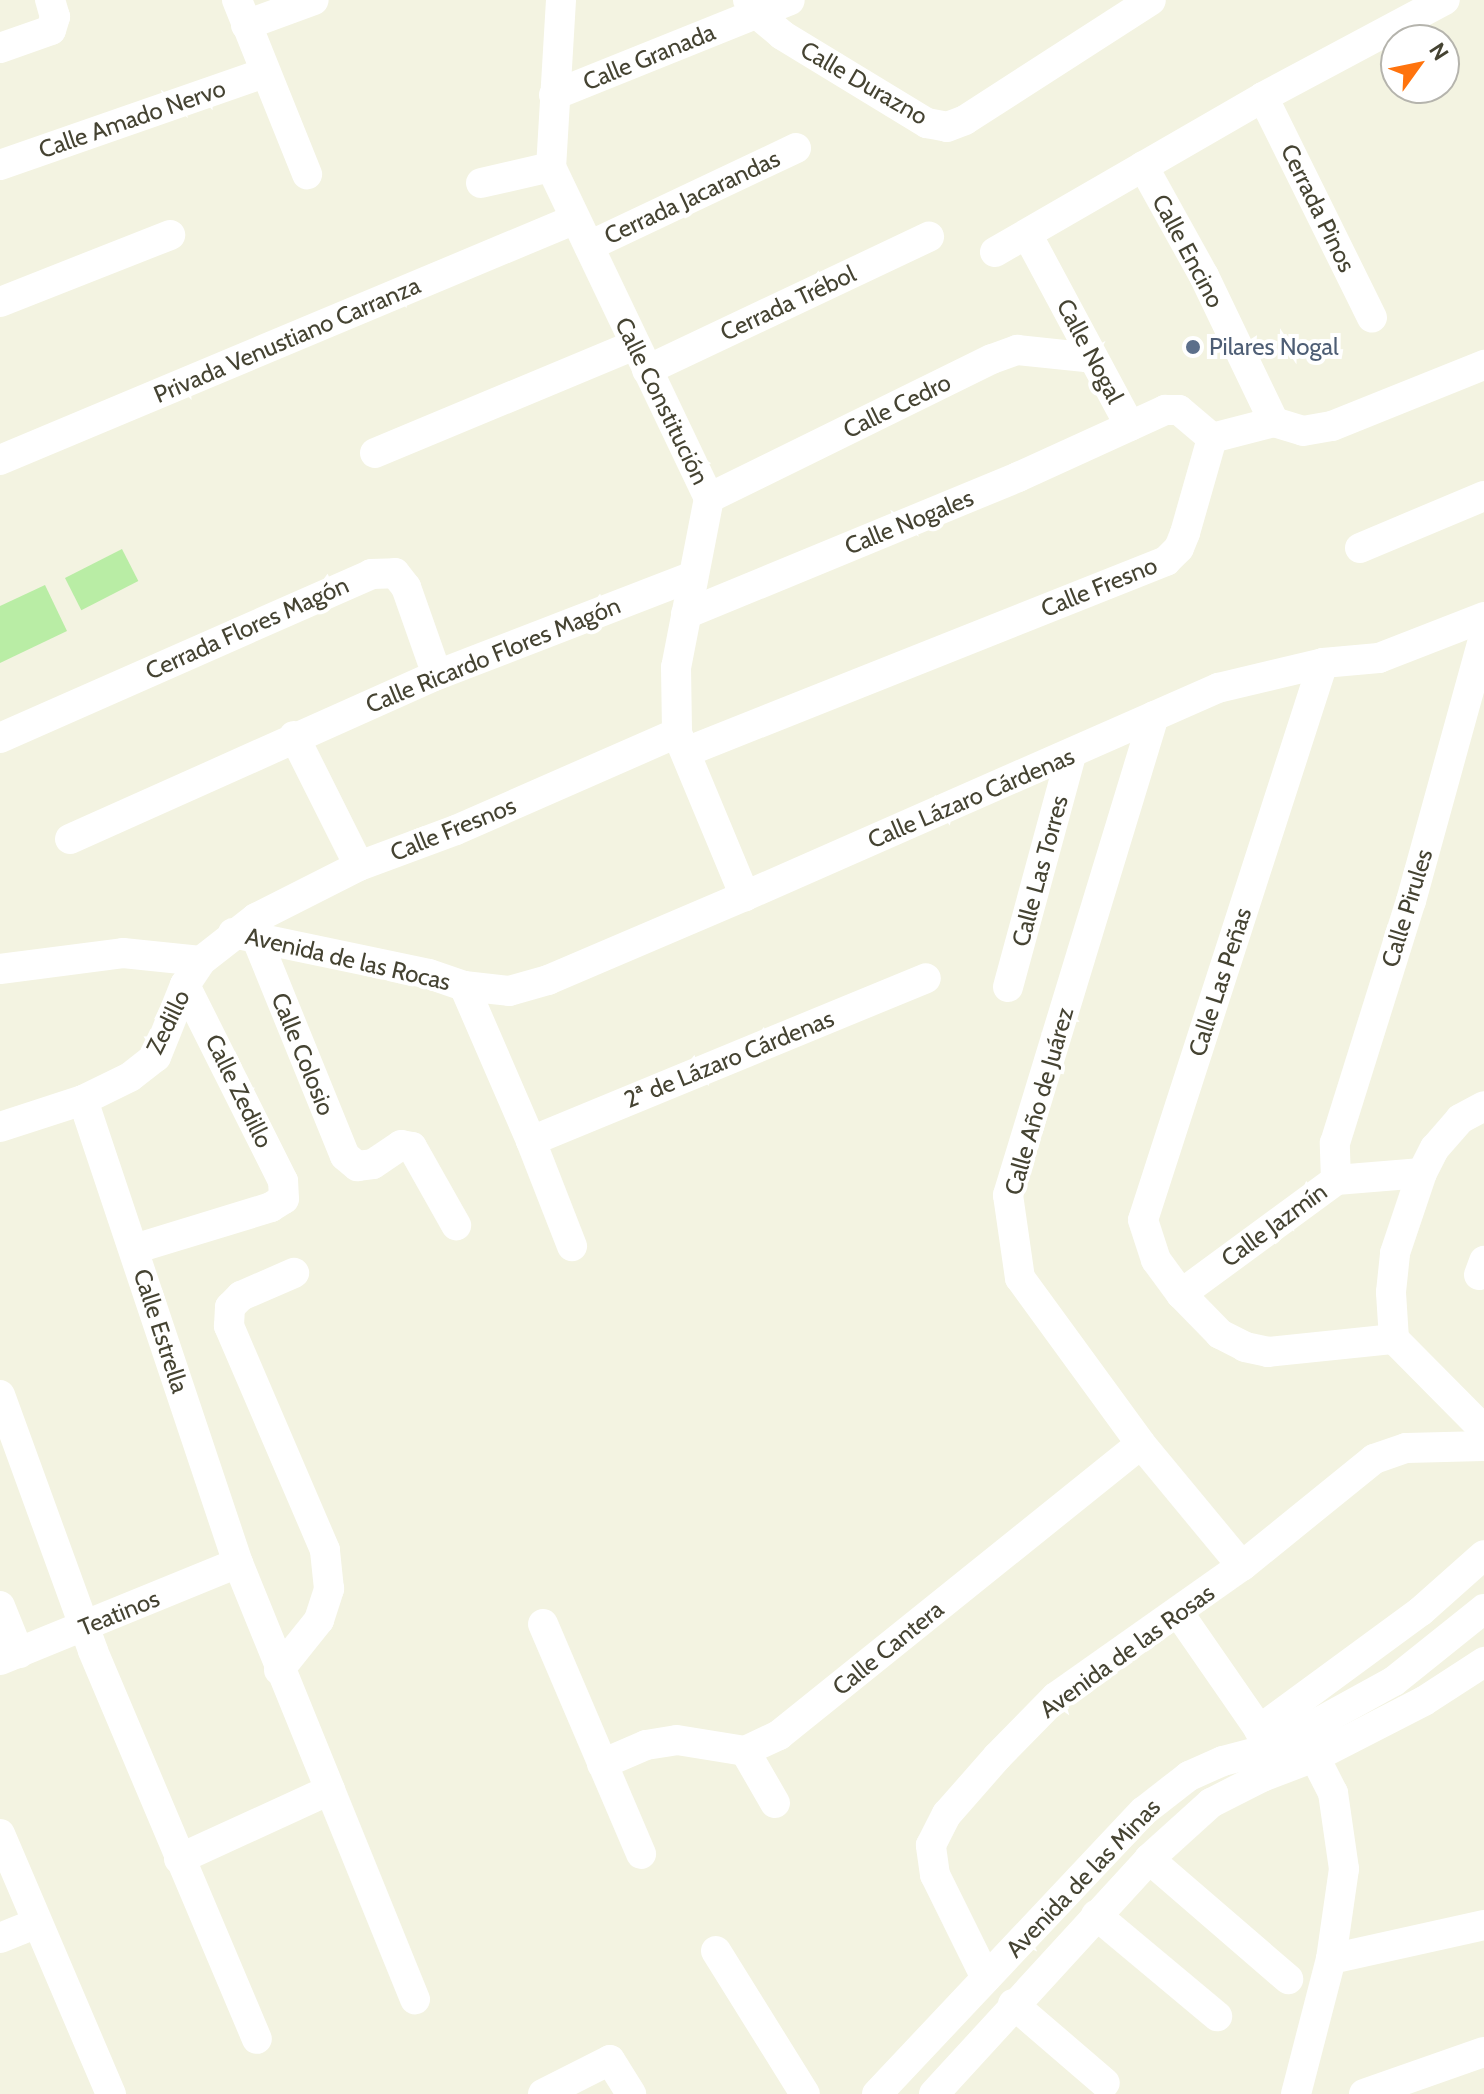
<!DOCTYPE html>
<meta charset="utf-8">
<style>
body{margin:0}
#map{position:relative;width:1484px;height:2094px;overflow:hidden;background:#f3f3e1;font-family:Cabin,sans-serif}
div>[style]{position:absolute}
.green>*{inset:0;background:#b9eda5;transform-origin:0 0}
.minor>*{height:30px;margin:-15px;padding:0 15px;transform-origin:15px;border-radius:15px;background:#fff}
.dots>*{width:22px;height:22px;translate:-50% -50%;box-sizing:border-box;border:4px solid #fff;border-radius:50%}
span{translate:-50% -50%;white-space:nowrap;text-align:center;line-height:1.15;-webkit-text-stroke:8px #fff;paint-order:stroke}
.street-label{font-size:24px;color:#454332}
.service-label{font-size:24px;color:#4e5e75}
.left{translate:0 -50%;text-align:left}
.north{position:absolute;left:1380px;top:24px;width:80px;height:80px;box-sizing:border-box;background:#fff;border:2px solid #b5b4ad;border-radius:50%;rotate:57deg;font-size:22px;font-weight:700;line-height:32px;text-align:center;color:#454332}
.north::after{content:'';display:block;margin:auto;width:28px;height:36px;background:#ff730d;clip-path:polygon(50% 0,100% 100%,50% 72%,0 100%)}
</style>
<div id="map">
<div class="green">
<div style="left:122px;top:549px;width:36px;height:64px;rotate:63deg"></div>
<div style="clip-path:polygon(45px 585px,67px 631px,0 663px,0 606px)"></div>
</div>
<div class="minor">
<div style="left:237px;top:0;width:188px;rotate:68.1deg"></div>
<div style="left:561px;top:0;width:167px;rotate:93.4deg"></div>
<div style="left:551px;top:167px;width:367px;rotate:64.5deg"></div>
<div style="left:709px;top:498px;width:172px;rotate:101deg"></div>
<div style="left:676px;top:667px;width:66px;rotate:89.1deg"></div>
<div style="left:677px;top:733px;width:177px;rotate:67.4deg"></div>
<div style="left:748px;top:0;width:15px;rotate:58deg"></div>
<div style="left:756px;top:13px;width:34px;rotate:40deg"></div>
<div style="left:782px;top:35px;width:170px;rotate:31.3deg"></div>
<div style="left:927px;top:123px;width:20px;rotate:11deg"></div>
<div style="left:947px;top:127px;width:19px;rotate:-21deg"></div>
<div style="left:965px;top:120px;width:221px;rotate:-32.8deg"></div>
<div style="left:246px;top:25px;width:72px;rotate:-20.2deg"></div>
<div style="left:0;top:48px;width:54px;rotate:-19.4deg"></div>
<div style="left:51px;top:30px;width:14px;rotate:-73deg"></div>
<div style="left:55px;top:17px;width:18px;rotate:-106deg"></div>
<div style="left:554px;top:95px;width:254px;rotate:-21.9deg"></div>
<div style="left:1263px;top:97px;width:246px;rotate:63.7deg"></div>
<div style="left:0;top:165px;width:280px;rotate:-19.2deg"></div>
<div style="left:1143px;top:166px;width:126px;rotate:61deg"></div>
<div style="left:1204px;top:276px;width:162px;rotate:64.4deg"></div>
<div style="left:481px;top:183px;width:72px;rotate:-12.9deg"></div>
<div style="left:1027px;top:234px;width:218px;rotate:61.8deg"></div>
<div style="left:589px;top:246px;width:229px;rotate:-25.3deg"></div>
<div style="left:995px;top:252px;width:310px;rotate:-30deg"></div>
<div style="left:1263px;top:97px;width:206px;rotate:-28.1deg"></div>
<div style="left:0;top:302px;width:183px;rotate:-21.5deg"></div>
<div style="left:647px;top:370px;width:312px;rotate:-25.3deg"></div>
<div style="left:375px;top:453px;width:282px;rotate:-22.6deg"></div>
<div style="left:0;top:460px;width:621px;rotate:-22.73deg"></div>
<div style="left:709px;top:498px;width:315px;rotate:-26.2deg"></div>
<div style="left:992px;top:359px;width:27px;rotate:-20deg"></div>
<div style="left:1017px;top:350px;width:76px;rotate:6deg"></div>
<div style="left:1360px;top:548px;width:134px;rotate:-22.8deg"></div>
<div style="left:686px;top:614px;width:359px;rotate:-22.4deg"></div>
<div style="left:1018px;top:477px;width:162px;rotate:-24.5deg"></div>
<div style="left:1165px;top:410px;width:14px"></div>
<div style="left:1179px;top:410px;width:43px;rotate:40.3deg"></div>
<div style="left:1323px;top:663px;width:585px;rotate:107.91deg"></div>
<div style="left:1143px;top:1220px;width:42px;rotate:72deg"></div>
<div style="left:1156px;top:1260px;width:42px;rotate:53.7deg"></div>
<div style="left:1181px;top:1294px;width:56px;rotate:45.7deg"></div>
<div style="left:1220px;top:1334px;width:28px;rotate:27deg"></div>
<div style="left:1245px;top:1347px;width:24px;rotate:12deg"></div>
<div style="left:1268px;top:1352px;width:127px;rotate:-5.9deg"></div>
<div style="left:1154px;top:716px;width:501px;rotate:106.95deg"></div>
<div style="left:1008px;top:1195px;width:84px;rotate:81.8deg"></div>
<div style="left:1020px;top:1278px;width:205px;rotate:53.9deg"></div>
<div style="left:1141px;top:1444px;width:158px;rotate:50.4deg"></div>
<div style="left:294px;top:736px;width:145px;rotate:63.4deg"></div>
<div style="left:0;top:738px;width:406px;rotate:-23.8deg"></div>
<div style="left:371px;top:574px;width:24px;rotate:-2deg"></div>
<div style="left:395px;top:573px;width:18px;rotate:52deg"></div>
<div style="left:406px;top:587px;width:93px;rotate:70.6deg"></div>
<div style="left:686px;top:752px;width:517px;rotate:-21.7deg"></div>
<div style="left:1166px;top:561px;width:18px;rotate:-45deg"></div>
<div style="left:1179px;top:548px;width:16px;rotate:-68deg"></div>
<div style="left:1185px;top:533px;width:99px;rotate:-74.1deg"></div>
<div style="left:1212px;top:438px;width:64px;rotate:-14.5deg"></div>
<div style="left:1274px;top:422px;width:30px;rotate:17deg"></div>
<div style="left:1303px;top:431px;width:29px;rotate:-10deg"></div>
<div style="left:1332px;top:426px;width:164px;rotate:-21.9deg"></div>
<div style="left:70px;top:839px;width:402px;rotate:-24.1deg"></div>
<div style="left:437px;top:675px;width:274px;rotate:-21.1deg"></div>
<div style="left:233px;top:933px;width:200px;rotate:11.8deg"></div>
<div style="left:429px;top:974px;width:37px;rotate:19deg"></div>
<div style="left:464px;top:986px;width:45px;rotate:6.3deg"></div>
<div style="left:509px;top:991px;width:41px;rotate:-15.8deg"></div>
<div style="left:548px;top:980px;width:214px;rotate:-23.1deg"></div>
<div style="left:745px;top:896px;width:517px;rotate:-23.74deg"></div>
<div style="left:1218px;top:688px;width:108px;rotate:-13.4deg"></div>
<div style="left:1323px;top:663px;width:56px;rotate:-5.1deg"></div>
<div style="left:1379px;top:658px;width:113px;rotate:-21.3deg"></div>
<div style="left:256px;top:937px;width:236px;rotate:67.9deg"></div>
<div style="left:345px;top:1156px;width:16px;rotate:40deg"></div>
<div style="left:357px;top:1166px;width:16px;rotate:-7deg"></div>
<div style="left:373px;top:1164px;width:34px;rotate:-34deg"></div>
<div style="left:401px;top:1145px;width:11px;rotate:10deg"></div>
<div style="left:412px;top:1147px;width:90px;rotate:60.6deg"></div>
<div style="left:0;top:969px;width:124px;rotate:-7.4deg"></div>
<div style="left:123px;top:953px;width:78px;rotate:5.9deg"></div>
<div style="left:464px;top:986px;width:169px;rotate:66.6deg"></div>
<div style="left:531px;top:1141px;width:113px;rotate:68.7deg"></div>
<div style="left:1008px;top:987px;width:240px;rotate:-74.8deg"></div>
<div style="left:83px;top:1100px;width:488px;rotate:71.5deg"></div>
<div style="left:238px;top:1563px;width:245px;rotate:67.9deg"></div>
<div style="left:0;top:1127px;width:87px;rotate:-18deg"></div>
<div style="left:83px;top:1100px;width:52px;rotate:-26.1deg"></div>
<div style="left:130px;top:1077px;width:33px;rotate:-38deg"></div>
<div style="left:156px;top:1057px;width:78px;rotate:-68.1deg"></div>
<div style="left:185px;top:985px;width:29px;rotate:-56deg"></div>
<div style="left:201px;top:961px;width:70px;rotate:-38deg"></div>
<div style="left:256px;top:918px;width:115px;rotate:-26.8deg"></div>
<div style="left:359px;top:866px;width:103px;rotate:-20.4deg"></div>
<div style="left:456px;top:830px;width:241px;rotate:-23.7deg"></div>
<div style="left:531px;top:1141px;width:427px;rotate:-22.4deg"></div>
<div style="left:1336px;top:1180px;width:37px;rotate:-92deg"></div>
<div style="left:1335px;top:1143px;width:254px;rotate:-72.6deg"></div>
<div style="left:1411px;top:901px;width:275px;rotate:-74.6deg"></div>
<div style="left:134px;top:1249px;width:143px;rotate:-17deg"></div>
<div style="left:271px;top:1207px;width:15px;rotate:-32deg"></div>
<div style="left:284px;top:1199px;width:18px;rotate:-93deg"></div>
<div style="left:283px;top:1181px;width:219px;rotate:-116.6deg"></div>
<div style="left:1479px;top:1275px;width:15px;rotate:-70deg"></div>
<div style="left:1181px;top:1294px;width:192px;rotate:-36.3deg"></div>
<div style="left:1336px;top:1180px;width:86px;rotate:-4.7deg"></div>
<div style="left:1394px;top:1339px;width:47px;rotate:-93.7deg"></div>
<div style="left:1391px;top:1292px;width:39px;rotate:-84deg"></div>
<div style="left:1395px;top:1253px;width:84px;rotate:-71.4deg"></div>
<div style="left:1422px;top:1173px;width:28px;rotate:-63deg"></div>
<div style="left:1435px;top:1148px;width:38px;rotate:-49deg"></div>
<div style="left:1460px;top:1119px;width:27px;rotate:-28deg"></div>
<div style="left:1394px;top:1339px;width:128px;rotate:45.3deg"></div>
<div style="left:0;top:1395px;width:272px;rotate:70deg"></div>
<div style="left:93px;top:1651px;width:421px;rotate:67.1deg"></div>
<div style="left:0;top:1606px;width:51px;rotate:68deg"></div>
<div style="left:1178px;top:1612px;width:162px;rotate:55.3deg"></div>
<div style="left:543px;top:1624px;width:250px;rotate:66.9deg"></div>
<div style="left:0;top:1660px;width:257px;rotate:-22.2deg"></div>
<div style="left:279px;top:1670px;width:64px;rotate:-51.3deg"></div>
<div style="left:319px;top:1620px;width:33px;rotate:-72deg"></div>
<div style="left:329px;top:1589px;width:39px;rotate:-96deg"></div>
<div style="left:325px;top:1550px;width:244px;rotate:-113.2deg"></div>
<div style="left:229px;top:1326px;width:19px;rotate:-87deg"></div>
<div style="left:230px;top:1307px;width:16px;rotate:-45deg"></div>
<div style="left:241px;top:1296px;width:58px;rotate:-23.5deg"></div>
<div style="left:1259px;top:1730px;width:201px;rotate:-36.3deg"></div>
<div style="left:1421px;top:1611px;width:84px;rotate:-41.6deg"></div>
<div style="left:745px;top:1751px;width:60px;rotate:60deg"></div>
<div style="left:602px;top:1764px;width:48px;rotate:-23.4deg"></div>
<div style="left:646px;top:1745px;width:31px;rotate:-9deg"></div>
<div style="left:677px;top:1740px;width:69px;rotate:9.2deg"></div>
<div style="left:745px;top:1751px;width:38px;rotate:-25deg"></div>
<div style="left:779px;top:1735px;width:464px;rotate:-38.8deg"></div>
<div style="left:0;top:1834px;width:283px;rotate:66.9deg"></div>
<div style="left:179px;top:1859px;width:166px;rotate:-24.6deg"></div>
<div style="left:330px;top:1790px;width:226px;rotate:67.9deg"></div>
<div style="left:1149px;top:1859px;width:184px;rotate:40.8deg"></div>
<div style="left:1096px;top:1915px;width:158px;rotate:39.9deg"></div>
<div style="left:0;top:1938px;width:40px;rotate:-22deg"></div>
<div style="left:716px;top:1951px;width:168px;rotate:58.1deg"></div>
<div style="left:1331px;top:1959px;width:157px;rotate:-12.5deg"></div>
<div style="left:986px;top:1978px;width:115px;rotate:-116.3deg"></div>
<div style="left:935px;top:1875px;width:30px;rotate:-98deg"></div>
<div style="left:931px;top:1845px;width:35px;rotate:-63deg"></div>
<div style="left:947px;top:1814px;width:76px;rotate:-48.7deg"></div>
<div style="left:997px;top:1757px;width:84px;rotate:-45.5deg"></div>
<div style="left:1056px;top:1697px;width:228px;rotate:-35.2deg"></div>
<div style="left:1242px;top:1566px;width:170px;rotate:-39deg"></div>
<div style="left:1374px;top:1459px;width:34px;rotate:-19deg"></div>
<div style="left:1406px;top:1448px;width:78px;rotate:-1.5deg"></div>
<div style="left:1013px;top:2004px;width:121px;rotate:40.7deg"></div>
<div style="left:543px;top:2094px;width:75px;rotate:-26.9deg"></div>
<div style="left:610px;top:2060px;width:40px;rotate:58deg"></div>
<div style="left:877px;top:2094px;width:389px;rotate:-46.7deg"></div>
<div style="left:1144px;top:1811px;width:57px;rotate:-37.9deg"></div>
<div style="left:1189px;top:1776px;width:37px;rotate:-24deg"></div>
<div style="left:1223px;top:1761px;width:51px;rotate:-14.9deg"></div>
<div style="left:1272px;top:1748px;width:139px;rotate:-28.8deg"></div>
<div style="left:1394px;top:1681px;width:115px;rotate:-38.7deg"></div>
<div style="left:934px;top:2094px;width:319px;rotate:-47.5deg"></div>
<div style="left:1149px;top:1859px;width:84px;rotate:-42.1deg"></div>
<div style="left:1211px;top:1803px;width:57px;rotate:-27deg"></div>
<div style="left:1262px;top:1777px;width:59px;rotate:-20.9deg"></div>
<div style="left:1317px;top:1756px;width:120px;rotate:-27.2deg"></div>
<div style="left:1424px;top:1701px;width:72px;rotate:-33deg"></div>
<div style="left:1296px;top:2094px;width:139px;rotate:-75.5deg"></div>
<div style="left:1331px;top:1959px;width:91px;rotate:-81.8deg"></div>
<div style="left:1344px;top:1869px;width:77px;rotate:-98.2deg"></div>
<div style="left:1333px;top:1793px;width:59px;rotate:-117deg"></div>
<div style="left:1364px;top:2094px;width:127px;rotate:-19.3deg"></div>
</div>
<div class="dots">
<div style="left:1193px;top:347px;background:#5c6f8a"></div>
</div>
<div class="street-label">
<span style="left:649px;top:57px;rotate:-22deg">Calle Granada</span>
<span style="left:864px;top:83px;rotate:30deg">Calle Durazno</span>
<span style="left:132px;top:119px;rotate:-19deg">Calle Amado Nervo</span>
<span style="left:692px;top:197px;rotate:-25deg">Cerrada Jacarandas</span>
<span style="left:1318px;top:208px;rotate:64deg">Cerrada Pinos</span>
<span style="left:1188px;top:251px;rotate:62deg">Calle Encino</span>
<span style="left:788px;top:303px;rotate:-25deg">Cerrada Trébol</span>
<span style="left:287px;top:340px;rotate:-23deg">Privada Venustiano Carranza</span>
<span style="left:1090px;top:351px;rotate:62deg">Calle Nogal</span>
<span style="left:662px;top:401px;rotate:64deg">Calle Constitución</span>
<span style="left:897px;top:406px;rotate:-26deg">Calle Cedro</span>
<span style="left:909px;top:522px;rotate:-22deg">Calle Nogales</span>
<span style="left:1099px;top:587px;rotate:-22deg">Calle Fresno</span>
<span style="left:247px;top:628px;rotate:-24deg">Cerrada Flores Magón</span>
<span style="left:493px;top:655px;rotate:-22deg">Calle Ricardo Flores Magón</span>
<span style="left:971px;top:798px;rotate:-23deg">Calle Lázaro Cárdenas</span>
<span style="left:453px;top:829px;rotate:-22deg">Calle Fresnos</span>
<span style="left:1040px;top:871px;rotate:-75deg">Calle Las Torres</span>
<span style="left:1407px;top:908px;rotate:-73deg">Calle Pirules</span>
<span style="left:348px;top:959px;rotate:13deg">Avenida de las Rocas</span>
<span style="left:1220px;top:982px;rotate:-72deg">Calle Las Peñas</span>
<span style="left:168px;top:1022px;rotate:-64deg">Zedillo</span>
<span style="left:303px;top:1054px;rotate:68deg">Calle Colosio</span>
<span style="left:729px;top:1059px;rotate:-22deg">2ª de Lázaro Cárdenas</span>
<span style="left:239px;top:1091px;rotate:64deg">Calle Zedillo</span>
<span style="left:1039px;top:1101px;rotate:-74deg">Calle Año de Juárez</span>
<span style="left:1274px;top:1225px;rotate:-36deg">Calle Jazmín</span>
<span style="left:161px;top:1331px;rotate:72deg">Calle Estrella</span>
<span style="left:119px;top:1613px;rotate:-22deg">Teatinos</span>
<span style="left:888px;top:1648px;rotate:-39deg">Calle Cantera</span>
<span style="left:1127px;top:1651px;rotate:-36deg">Avenida de las Rosas</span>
<span style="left:1083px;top:1878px;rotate:-46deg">Avenida de las Minas</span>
</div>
<div class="service-label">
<span class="left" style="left:1209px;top:347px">Pilares Nogal</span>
</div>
<div class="north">N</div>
</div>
